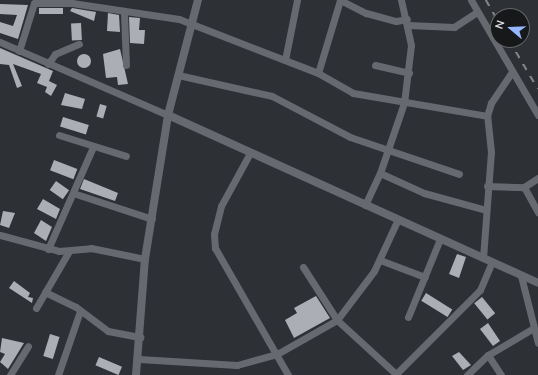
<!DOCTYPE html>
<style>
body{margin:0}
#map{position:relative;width:538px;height:375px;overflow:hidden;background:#2d3035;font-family:Mulish,sans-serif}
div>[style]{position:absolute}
.building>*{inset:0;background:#abaeb5;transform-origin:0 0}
.round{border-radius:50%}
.minor>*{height:7px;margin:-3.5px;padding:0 3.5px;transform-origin:3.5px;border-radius:3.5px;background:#66696f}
.tertiary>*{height:8px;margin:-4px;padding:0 4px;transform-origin:4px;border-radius:4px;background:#66696f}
.rail>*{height:1.5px;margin-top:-0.75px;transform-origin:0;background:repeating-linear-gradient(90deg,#838589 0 7px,transparent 0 14px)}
span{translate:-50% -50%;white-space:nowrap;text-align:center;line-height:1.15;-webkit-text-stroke:4px #17181a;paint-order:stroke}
.north{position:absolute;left:490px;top:8px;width:40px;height:40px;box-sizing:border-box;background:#17181a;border:1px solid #656769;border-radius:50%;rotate:289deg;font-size:11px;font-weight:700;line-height:16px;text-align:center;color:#dbdde0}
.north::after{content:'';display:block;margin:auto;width:14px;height:18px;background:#96b6fd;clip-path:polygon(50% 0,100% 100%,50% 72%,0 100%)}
</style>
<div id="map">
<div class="building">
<div style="clip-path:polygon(0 4px,28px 5px,18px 39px,0 33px,0 22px,13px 26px,17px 15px,0 14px)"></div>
<div style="left:63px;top:8px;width:6px;height:24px;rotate:90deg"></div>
<div style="clip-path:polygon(72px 8px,96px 12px,94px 21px,70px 11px)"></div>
<div style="clip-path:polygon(108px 13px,119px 15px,120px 32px,107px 31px)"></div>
<div style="clip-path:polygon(129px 17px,140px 18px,139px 30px,145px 30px,144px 44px,130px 43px)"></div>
<div style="left:81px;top:23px;width:17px;height:10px;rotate:87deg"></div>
<div style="clip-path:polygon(0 48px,53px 71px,49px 81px,57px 85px,51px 96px,45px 92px,47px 87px,37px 83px,41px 74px,13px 64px,22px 86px,17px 88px,9px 65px,0 64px)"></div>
<div style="clip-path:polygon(120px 49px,128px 84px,118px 85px,117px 77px,106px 78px,103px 54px)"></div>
<div class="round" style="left:77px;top:54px;width:14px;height:14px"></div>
<div style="clip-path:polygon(65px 93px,85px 99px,82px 109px,61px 105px)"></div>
<div style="left:100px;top:104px;width:7px;height:13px;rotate:16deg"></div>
<div style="left:63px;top:117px;width:27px;height:10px;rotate:17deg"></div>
<div style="left:54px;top:160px;width:25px;height:11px;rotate:21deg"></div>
<div style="clip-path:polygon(84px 179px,118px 193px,115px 201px,80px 189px)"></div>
<div style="left:56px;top:181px;width:16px;height:11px;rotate:35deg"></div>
<div style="clip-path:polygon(43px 199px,60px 209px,56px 219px,37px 209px)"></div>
<div style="clip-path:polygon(3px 211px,15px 213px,9px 228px,0 225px)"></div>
<div style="clip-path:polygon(41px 220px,52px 227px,46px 241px,34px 233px)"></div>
<div style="clip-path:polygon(457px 254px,466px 257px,459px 278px,449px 274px)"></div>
<div style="clip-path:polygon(14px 281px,30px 293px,28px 297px,33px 298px,32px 303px,9px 288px)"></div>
<div style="left:426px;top:293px;width:31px;height:9px;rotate:32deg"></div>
<div style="clip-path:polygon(316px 296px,330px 318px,294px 338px,285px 320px,297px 313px,294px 308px)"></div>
<div style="left:482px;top:297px;width:21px;height:10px;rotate:51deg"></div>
<div style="clip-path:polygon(488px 323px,500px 341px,493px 346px,480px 329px)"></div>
<div style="left:50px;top:334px;width:10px;height:23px;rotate:17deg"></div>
<div style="clip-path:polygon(2px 338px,24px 343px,8px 369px,0 362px,5px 354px,0 352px)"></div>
<div style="clip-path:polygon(459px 352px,471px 365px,463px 370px,452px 356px)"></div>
<div style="left:99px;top:357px;width:25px;height:9px;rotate:23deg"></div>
</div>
<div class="minor">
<div style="left:340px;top:0;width:29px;rotate:27deg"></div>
<div style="left:366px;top:13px;width:31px;rotate:15deg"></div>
<div style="left:396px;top:21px;width:11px;rotate:-10deg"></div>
<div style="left:471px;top:0;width:133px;rotate:59.8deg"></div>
<div style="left:124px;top:13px;width:52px;rotate:87.8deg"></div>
<div style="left:408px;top:25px;width:46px;rotate:2.5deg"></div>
<div style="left:454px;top:27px;width:27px;rotate:-33deg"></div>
<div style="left:0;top:42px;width:183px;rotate:23.5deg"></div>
<div style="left:19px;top:51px;width:50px;rotate:-72.6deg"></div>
<div style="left:34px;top:3px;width:38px"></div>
<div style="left:72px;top:3px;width:108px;rotate:8.5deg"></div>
<div style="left:179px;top:19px;width:149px;rotate:21.2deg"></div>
<div style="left:318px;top:73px;width:40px;rotate:29.7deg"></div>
<div style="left:353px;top:93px;width:136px;rotate:9.7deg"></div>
<div style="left:285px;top:60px;width:61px;rotate:-78.7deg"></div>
<div style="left:48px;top:64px;width:12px;rotate:-55deg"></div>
<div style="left:55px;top:54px;width:26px;rotate:-23deg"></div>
<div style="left:375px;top:65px;width:35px;rotate:13deg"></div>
<div style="left:318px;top:73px;width:76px;rotate:-73.2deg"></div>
<div style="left:178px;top:75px;width:96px;rotate:12.6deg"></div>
<div style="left:272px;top:96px;width:88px;rotate:27.7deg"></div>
<div style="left:350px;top:137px;width:115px;rotate:18.7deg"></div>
<div style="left:59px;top:135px;width:70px;rotate:17.4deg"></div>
<div style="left:250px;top:153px;width:60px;rotate:118.7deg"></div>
<div style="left:221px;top:206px;width:29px;rotate:104deg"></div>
<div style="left:214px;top:234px;width:14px;rotate:86deg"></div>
<div style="left:215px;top:248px;width:146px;rotate:60.1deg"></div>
<div style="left:380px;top:173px;width:48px;rotate:24.4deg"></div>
<div style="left:424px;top:193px;width:64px;rotate:15.3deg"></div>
<div style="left:487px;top:186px;width:37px;rotate:2deg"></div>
<div style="left:524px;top:187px;width:17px;rotate:-33deg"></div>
<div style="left:524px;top:187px;width:29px;rotate:61deg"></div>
<div style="left:73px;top:193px;width:83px;rotate:18.2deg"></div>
<div style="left:365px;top:205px;width:35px;rotate:-65deg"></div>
<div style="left:380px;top:173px;width:74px;rotate:-71.1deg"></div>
<div style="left:404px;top:103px;width:58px;rotate:-83.1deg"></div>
<div style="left:411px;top:45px;width:46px;rotate:-102.5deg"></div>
<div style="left:0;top:235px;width:61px;rotate:15.2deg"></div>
<div style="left:59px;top:251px;width:32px;rotate:-5deg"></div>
<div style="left:91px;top:248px;width:55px;rotate:11.5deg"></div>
<div style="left:48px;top:249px;width:111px;rotate:-66.2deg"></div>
<div style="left:483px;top:258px;width:106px;rotate:-85.7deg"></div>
<div style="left:491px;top:152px;width:36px;rotate:-96deg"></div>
<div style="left:487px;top:116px;width:14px;rotate:-73deg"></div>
<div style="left:491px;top:103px;width:37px;rotate:-56deg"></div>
<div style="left:380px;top:260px;width:48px;rotate:20.7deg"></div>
<div style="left:303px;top:267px;width:63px;rotate:57.3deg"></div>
<div style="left:337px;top:320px;width:80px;rotate:42.5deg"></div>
<div style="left:521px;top:276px;width:69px;rotate:75.8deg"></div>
<div style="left:45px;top:292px;width:34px;rotate:26deg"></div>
<div style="left:76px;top:307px;width:40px;rotate:37deg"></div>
<div style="left:108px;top:331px;width:33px;rotate:11deg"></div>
<div style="left:36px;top:308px;width:66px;rotate:-59.9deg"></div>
<div style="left:408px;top:317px;width:84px;rotate:-67.7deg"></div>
<div style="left:488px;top:355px;width:24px;rotate:57deg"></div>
<div style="left:139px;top:359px;width:98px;rotate:3.5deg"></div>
<div style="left:237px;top:365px;width:41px;rotate:-15.4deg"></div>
<div style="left:277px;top:354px;width:69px;rotate:-29.5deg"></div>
<div style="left:337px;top:320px;width:61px;rotate:-52.9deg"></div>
<div style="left:374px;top:271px;width:57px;rotate:-65.2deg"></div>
<div style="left:10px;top:375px;width:34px;rotate:-58deg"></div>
<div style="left:58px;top:375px;width:68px;rotate:-71deg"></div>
<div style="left:395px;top:375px;width:120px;rotate:-45deg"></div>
<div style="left:480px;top:290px;width:30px;rotate:-67deg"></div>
<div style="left:467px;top:375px;width:29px;rotate:-44deg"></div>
<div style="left:488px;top:355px;width:51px;rotate:-30.6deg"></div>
</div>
<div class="tertiary">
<div style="left:168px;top:115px;width:406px;rotate:24.4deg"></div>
<div style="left:136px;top:375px;width:116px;rotate:-85.6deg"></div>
<div style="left:145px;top:259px;width:146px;rotate:-80.9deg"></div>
<div style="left:168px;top:115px;width:119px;rotate:-75.4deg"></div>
</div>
<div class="rail">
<div style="left:486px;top:0;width:24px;rotate:60deg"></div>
<div style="left:509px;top:40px;width:57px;rotate:59.4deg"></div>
</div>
<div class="north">N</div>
</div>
